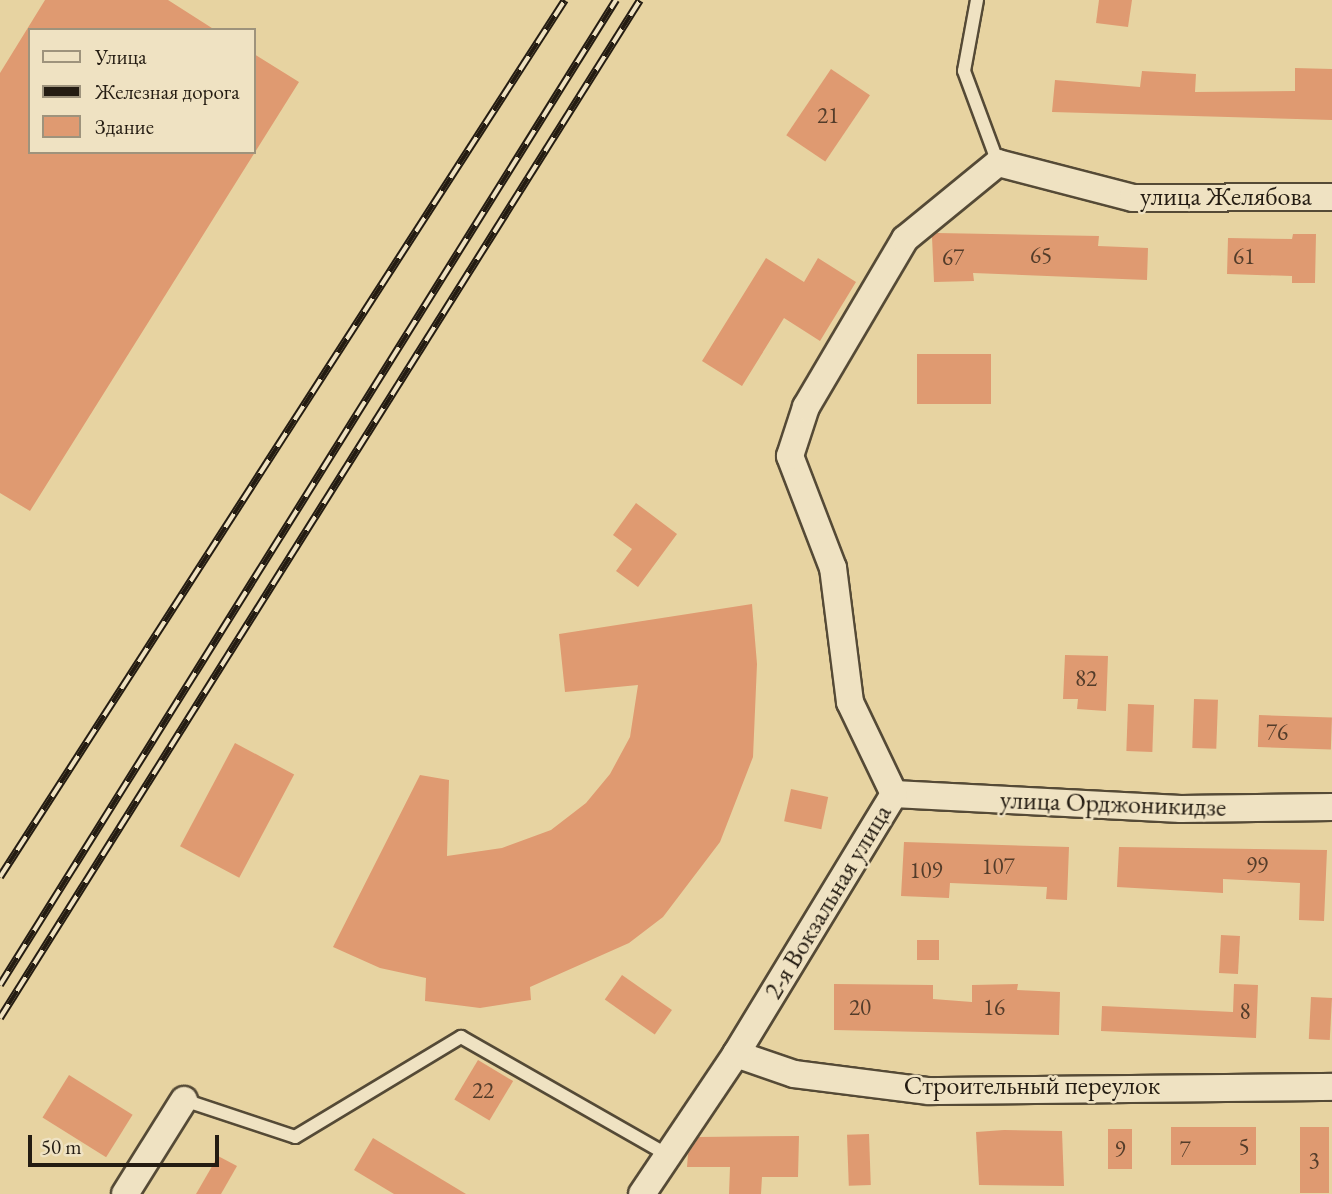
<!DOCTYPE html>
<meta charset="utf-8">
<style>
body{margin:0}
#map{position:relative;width:1332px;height:1194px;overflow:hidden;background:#e7d3a1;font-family:"EB Garamond",serif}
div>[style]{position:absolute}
.building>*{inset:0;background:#df9a71;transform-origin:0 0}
.roads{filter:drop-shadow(2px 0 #554a36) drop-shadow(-2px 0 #554a36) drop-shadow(0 2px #554a36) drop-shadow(0 -2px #554a36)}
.lane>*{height:12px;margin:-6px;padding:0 6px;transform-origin:6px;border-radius:6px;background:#efe2c2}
.street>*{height:26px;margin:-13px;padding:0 13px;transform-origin:13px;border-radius:13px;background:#efe2c2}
.rail>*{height:8px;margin-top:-4px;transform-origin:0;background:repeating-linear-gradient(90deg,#efe2c2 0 16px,#241c12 0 32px);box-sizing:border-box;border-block:2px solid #241c12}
span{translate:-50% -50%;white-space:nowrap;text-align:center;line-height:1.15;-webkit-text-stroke:5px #efe2c2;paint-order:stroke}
.number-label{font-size:23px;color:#533c2a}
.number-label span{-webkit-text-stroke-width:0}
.street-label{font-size:26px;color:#241c12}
.legend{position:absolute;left:28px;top:28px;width:228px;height:126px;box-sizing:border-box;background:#efe2c2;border:2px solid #9e937c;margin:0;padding:9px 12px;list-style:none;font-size:21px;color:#241c12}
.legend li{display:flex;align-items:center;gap:14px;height:35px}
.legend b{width:35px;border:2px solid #9e937c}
.scale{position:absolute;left:28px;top:1135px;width:191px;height:32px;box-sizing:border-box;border:4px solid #241c12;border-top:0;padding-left:9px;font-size:21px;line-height:24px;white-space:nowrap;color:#241c12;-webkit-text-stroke:5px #efe2c2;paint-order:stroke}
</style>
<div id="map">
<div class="building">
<div style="clip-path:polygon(45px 0,168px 0,215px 30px,30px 30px,30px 152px,254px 152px,254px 54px,299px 82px,30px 511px,0 493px,0 73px)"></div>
<div style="clip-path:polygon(1099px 0,1132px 0,1128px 27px,1096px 23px)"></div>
<div style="clip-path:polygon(1295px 68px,1332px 69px,1332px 120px,1052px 112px,1055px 80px,1140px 87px,1142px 71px,1196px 74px,1195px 92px,1295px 91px)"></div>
<div style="left:831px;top:69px;width:47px;height:80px;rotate:34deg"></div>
<div style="clip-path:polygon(937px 233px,1099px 236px,1098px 246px,1148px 248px,1147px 280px,973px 273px,974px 281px,934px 282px,932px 237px)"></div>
<div style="clip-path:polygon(1293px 234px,1316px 234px,1315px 283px,1292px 283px,1292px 276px,1227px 274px,1228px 238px,1292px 239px)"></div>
<div style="clip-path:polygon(766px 258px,804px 282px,818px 258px,856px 282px,820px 341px,784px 318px,742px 386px,702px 361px)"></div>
<div style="left:991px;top:354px;width:50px;height:74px;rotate:90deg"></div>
<div style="clip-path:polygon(636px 503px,677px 534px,638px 587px,616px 571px,632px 549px,613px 535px)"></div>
<div style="clip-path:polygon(752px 604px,757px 664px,753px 757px,720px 842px,663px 917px,629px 943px,530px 987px,531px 1000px,480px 1008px,425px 1001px,426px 978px,380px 968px,333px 947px,420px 775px,449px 780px,447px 856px,502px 848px,551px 830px,586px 803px,610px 774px,630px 737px,638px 685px,565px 692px,559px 634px)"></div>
<div style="clip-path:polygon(1065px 655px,1108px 656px,1106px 711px,1077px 709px,1078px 699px,1063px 699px)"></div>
<div style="left:1194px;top:699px;width:24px;height:49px;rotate:2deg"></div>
<div style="left:1128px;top:704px;width:26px;height:47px;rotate:2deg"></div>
<div style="left:1259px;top:715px;width:73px;height:32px;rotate:2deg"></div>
<div style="left:235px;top:743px;width:67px;height:117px;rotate:28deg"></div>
<div style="left:791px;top:789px;width:38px;height:33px;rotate:12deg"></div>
<div style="clip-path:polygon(904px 842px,1069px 847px,1067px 900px,1046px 899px,1047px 887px,950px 883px,949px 898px,901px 896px)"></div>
<div style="clip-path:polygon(1119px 847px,1327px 850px,1324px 921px,1299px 920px,1300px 883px,1223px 879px,1223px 893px,1117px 887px)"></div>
<div style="left:1221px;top:935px;width:19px;height:38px;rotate:3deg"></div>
<div style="left:917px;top:940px;width:22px;height:20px"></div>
<div style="left:622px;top:975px;width:61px;height:30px;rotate:35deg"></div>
<div style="clip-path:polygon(834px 984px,933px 985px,933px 999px,972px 1002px,972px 985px,1018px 984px,1017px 990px,1060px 992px,1059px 1035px,834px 1030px)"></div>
<div style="clip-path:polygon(1234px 984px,1258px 985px,1256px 1038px,1101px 1031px,1102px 1006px,1233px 1012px)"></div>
<div style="left:1311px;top:997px;width:21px;height:42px;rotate:3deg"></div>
<div style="left:478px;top:1060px;width:41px;height:46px;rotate:31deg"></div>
<div style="left:69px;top:1075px;width:75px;height:50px;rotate:32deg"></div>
<div style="left:1256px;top:1127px;width:38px;height:85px;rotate:90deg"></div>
<div style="left:1300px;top:1127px;width:29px;height:66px"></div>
<div style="left:1108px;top:1129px;width:24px;height:40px"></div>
<div style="clip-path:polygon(1004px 1130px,1062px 1131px,1064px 1186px,979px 1185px,976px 1132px)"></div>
<div style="left:869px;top:1134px;width:51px;height:22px;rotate:88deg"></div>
<div style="clip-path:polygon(799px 1136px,798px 1177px,762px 1177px,761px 1194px,729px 1194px,730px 1167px,687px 1167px,688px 1154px,699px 1137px)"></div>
<div style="clip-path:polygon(373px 1138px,466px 1194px,394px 1194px,354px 1170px)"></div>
<div style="clip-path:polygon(218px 1156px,237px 1166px,221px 1194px,196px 1194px)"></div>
</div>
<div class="roads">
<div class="lane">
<div style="left:977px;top:0;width:72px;rotate:100.4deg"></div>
<div style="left:964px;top:71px;width:98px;rotate:69.7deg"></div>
<div style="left:184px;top:1100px;width:117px;rotate:18.4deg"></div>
<div style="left:295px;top:1137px;width:194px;rotate:-31.1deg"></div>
<div style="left:461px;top:1037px;width:238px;rotate:29.7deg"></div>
</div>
<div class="street">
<div style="left:894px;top:794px;width:287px;rotate:3deg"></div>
<div style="left:1181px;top:809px;width:151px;rotate:-0.8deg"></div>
<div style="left:736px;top:1054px;width:61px;rotate:19deg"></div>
<div style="left:794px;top:1074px;width:136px;rotate:7.2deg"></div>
<div style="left:929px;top:1091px;width:403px;rotate:-0.6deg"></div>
<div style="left:125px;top:1194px;width:111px;rotate:-57.9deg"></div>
<div style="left:642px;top:1194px;width:169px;rotate:-56.1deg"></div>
<div style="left:736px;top:1054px;width:304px;rotate:-58.7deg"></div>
<div style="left:894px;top:794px;width:102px;rotate:-115.6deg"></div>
<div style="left:850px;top:702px;width:135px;rotate:-97.2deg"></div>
<div style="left:833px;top:568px;width:120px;rotate:-111deg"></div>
<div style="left:790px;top:456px;width:52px;rotate:-71.9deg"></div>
<div style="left:806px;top:407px;width:195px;rotate:-59.5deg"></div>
<div style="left:905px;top:239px;width:120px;rotate:-39.3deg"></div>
<div style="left:998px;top:163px;width:139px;rotate:14.5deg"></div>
<div style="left:1133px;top:198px;width:199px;rotate:-0.3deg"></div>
</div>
</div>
<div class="rail">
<div style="left:0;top:877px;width:1043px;rotate:-57.21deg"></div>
<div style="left:0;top:985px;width:1162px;rotate:-57.98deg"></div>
<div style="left:0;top:1018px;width:1202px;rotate:-57.84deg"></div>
</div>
<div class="number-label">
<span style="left:828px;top:115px">21</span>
<span style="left:1041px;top:255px">65</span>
<span style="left:1244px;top:256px">61</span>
<span style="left:953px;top:257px">67</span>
<span style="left:1086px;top:678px">82</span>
<span style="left:1277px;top:732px">76</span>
<span style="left:1257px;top:865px">99</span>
<span style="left:998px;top:866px">107</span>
<span style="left:926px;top:870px">109</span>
<span style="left:860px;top:1007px">20</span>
<span style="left:994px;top:1007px">16</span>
<span style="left:1245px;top:1011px">8</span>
<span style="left:483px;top:1090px">22</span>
<span style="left:1244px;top:1146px">5</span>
<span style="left:1120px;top:1149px">9</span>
<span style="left:1185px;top:1149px">7</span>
<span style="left:1314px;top:1160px">3</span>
</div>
<div class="street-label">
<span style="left:1226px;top:197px">улица Желябова</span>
<span style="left:1113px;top:804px;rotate:2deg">улица Орджоникидзе</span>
<span style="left:828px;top:902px;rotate:-59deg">2-я Вокзальная улица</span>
<span style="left:1032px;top:1086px">Строительный переулок</span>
</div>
<ul class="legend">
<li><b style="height:9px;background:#efe2c2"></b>Улица</li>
<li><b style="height:9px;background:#241c12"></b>Железная дорога</li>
<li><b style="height:19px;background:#df9a71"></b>Здание</li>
</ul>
<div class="scale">50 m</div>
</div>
